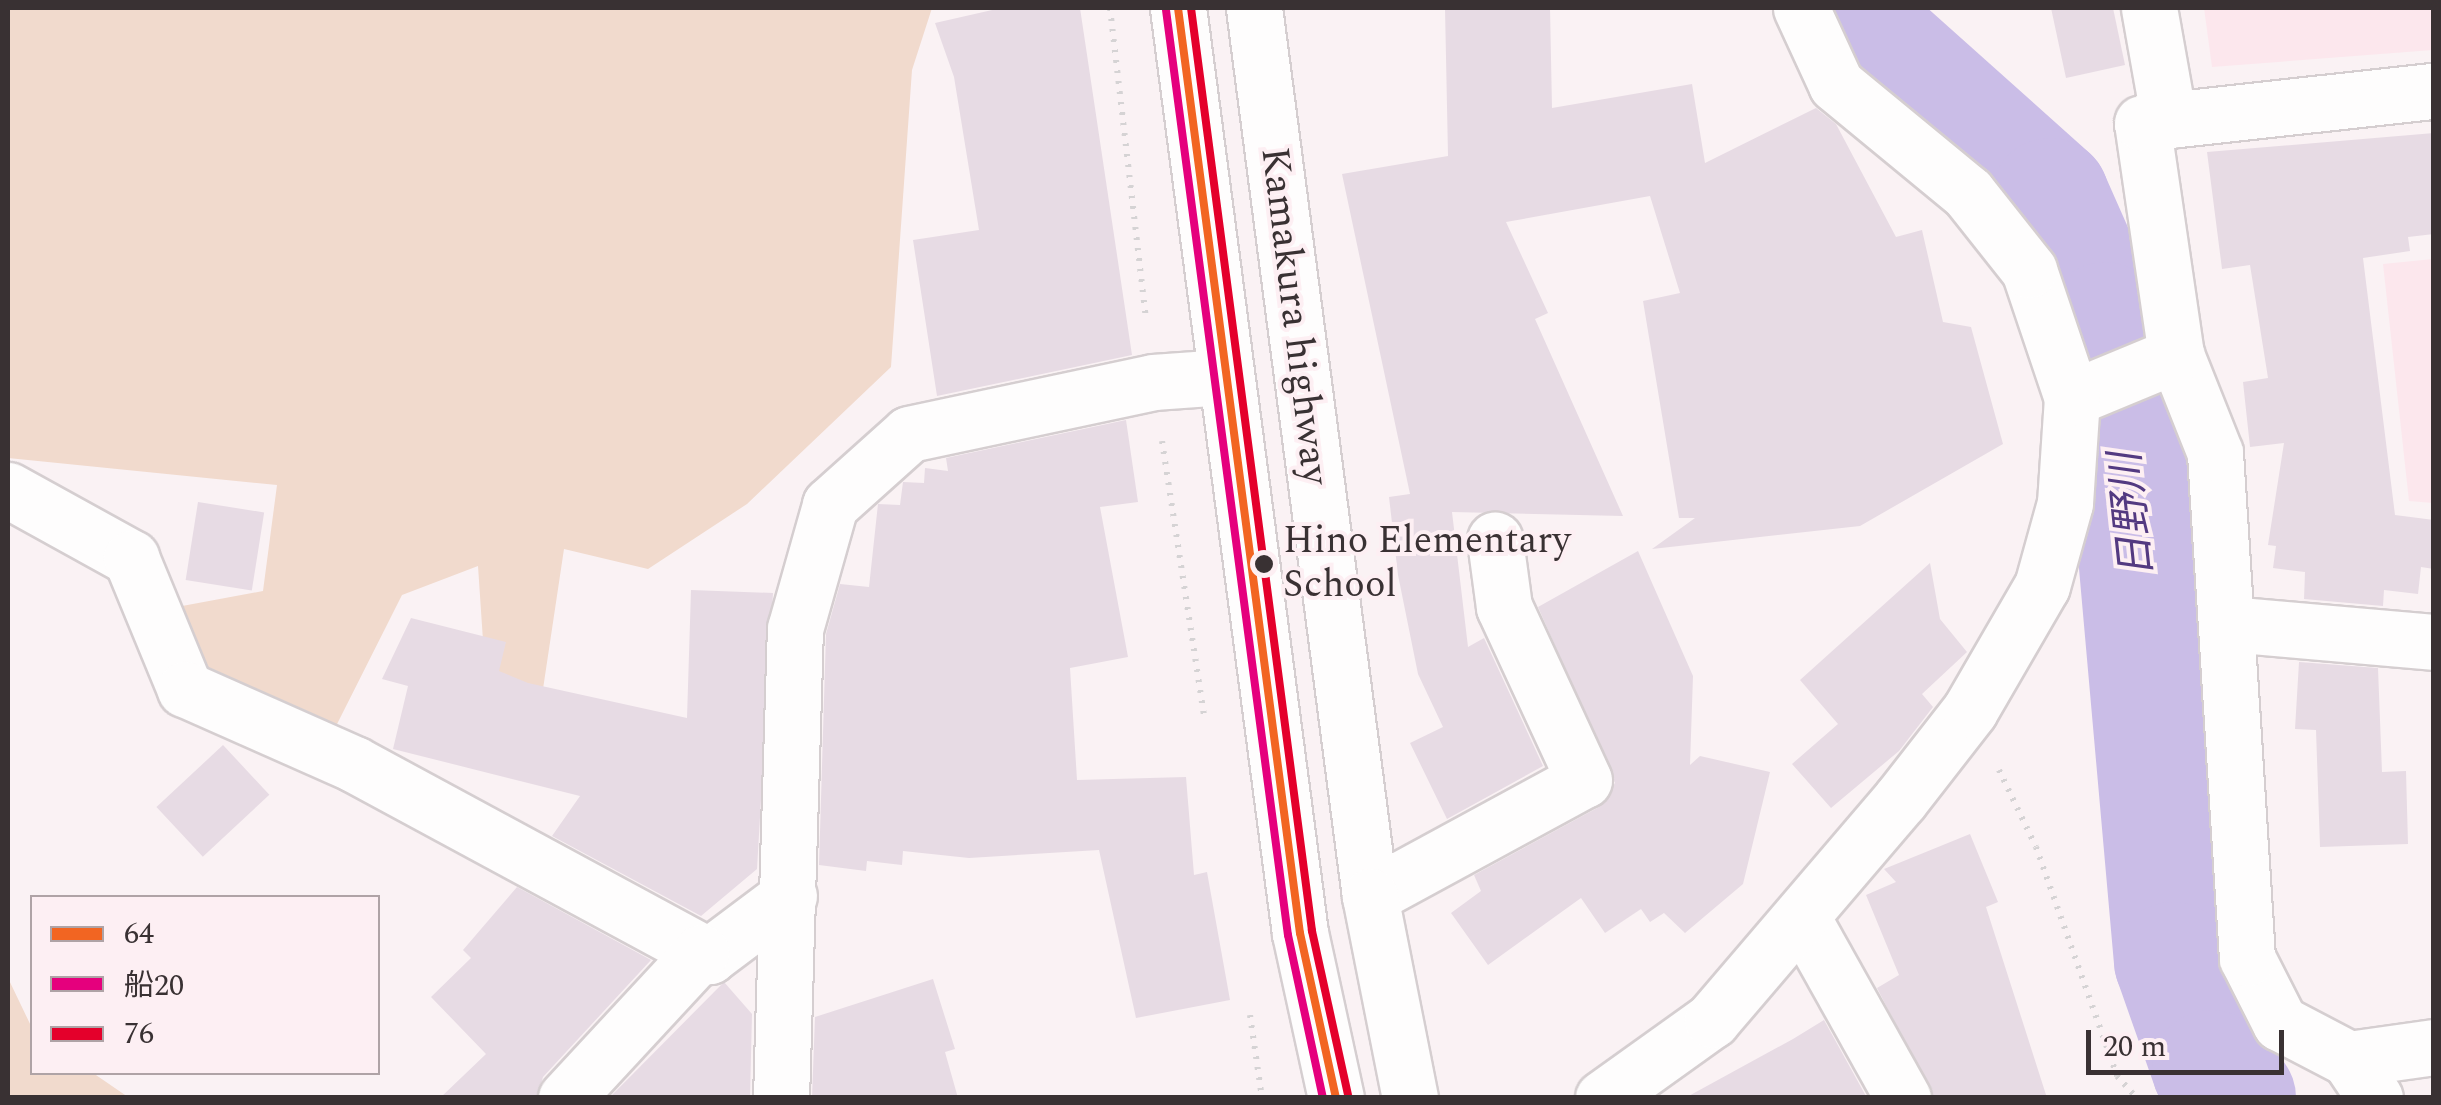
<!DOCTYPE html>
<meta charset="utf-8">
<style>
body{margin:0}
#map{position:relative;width:2441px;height:1105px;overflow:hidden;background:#faf2f4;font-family:Spectral,"Noto Sans JP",serif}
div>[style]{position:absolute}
.built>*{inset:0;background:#fce7ed}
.green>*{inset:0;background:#f1dacd}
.river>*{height:118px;margin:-59px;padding:0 59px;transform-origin:59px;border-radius:59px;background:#cabde7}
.building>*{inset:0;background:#e7dbe4;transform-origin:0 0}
.path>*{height:6px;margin-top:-3px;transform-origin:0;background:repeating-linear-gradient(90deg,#d5d3d4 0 2.5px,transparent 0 10.5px)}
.roads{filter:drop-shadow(2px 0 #d5ced0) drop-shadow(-2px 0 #d5ced0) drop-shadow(0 2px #d5ced0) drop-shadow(0 -2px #d5ced0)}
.street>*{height:55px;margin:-27.5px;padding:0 27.5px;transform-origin:27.5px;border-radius:27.5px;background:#fefdfd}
.primary>*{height:55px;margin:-27.5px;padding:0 27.5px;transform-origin:27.5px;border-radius:27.5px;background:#fefdfd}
.bus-1>*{height:8px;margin:-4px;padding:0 4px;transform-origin:4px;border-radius:4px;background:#f26522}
.bus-2>*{height:8px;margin:-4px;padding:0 4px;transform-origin:4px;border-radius:4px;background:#e5007d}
.bus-3>*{height:8px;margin:-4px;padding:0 4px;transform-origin:4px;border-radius:4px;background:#e4002b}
.dots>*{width:28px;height:28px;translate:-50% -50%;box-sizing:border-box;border:5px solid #fdeff3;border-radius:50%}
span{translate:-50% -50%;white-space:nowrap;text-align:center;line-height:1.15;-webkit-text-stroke:8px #fdeff3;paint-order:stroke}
.bus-label{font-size:38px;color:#393133}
.left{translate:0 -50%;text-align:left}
.street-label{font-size:40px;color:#393133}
.water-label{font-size:42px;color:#533a81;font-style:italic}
.frame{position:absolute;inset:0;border:10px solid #393133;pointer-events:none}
.legend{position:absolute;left:30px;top:895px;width:350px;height:180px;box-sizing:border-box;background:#fdeff3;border:2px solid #afa3a6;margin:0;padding:12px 18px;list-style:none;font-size:30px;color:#393133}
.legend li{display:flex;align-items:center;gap:20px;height:50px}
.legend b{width:50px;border:2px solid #afa3a6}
.scale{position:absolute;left:2086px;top:1030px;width:198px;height:45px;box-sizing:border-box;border:5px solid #393133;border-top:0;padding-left:12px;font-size:30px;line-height:35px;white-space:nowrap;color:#393133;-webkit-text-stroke:8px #fdeff3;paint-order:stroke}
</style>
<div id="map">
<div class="built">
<div style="clip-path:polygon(2204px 8px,2433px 8px,2433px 50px,2212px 67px)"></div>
<div style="clip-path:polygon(2433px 259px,2434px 259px,2433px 503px,2409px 501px,2383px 264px)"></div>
</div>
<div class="green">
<div style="clip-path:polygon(8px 8px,932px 8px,912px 70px,891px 367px,747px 504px,648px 569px,564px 549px,534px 749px,491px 760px,478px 566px,402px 595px,329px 740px,196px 679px,166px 609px,263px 591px,277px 485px,8px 458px)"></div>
<div style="clip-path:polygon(8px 978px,32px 1028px,32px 1072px,93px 1073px,128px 1097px,8px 1097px)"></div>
</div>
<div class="river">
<div style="left:1863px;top:8px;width:38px;rotate:67deg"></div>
<div style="left:1878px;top:43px;width:231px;rotate:41.8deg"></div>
<div style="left:2050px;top:197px;width:136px;rotate:66.1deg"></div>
<div style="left:2105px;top:321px;width:134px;rotate:80.1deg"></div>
<div style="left:2128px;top:453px;width:510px;rotate:84.94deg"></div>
<div style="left:2173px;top:961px;width:114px;rotate:70.6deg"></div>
<div style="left:2211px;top:1069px;width:39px;rotate:48deg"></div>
</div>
<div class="building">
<div style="clip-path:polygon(1001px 8px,1080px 8px,1132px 355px,937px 396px,913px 240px,979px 230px,954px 77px,935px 23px)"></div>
<div style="clip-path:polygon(1445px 8px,1550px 8px,1552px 108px,1692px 84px,1705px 163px,1816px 108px,1836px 124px,1896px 237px,1922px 230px,1943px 322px,1971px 327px,2003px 444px,1860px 526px,1652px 549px,1695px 518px,1679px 518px,1643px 301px,1680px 293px,1650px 196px,1506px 222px,1548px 313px,1535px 319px,1623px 516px,1452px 512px,1468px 647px,1484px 638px,1543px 766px,1447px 819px,1410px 743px,1443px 727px,1418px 674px,1398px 575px,1389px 497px,1410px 494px,1342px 174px,1448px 156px)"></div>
<div style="clip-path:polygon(2051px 8px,2113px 8px,2125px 65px,2066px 78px)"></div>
<div style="clip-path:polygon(2434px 133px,2434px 234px,2408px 237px,2410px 251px,2363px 258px,2395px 515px,2434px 520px,2434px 569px,2421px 567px,2418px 594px,2384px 590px,2383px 606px,2304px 599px,2305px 572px,2273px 568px,2276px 546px,2268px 545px,2284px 443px,2250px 447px,2243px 382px,2268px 378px,2250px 265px,2222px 269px,2207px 152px)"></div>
<div style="clip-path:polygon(1126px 420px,1138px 502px,1100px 507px,1128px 657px,1070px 668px,1077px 780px,1186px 777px,1194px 875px,1207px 872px,1230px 1000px,1136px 1018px,1099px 850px,969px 858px,903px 851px,902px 865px,867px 861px,866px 871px,819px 865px,826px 634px,840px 584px,869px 587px,878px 504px,900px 505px,903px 482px,924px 483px,925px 468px,948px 471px,946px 458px)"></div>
<div style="left:198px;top:502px;width:67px;height:79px;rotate:9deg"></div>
<div style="clip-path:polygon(1638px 551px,1693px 676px,1690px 765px,1700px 756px,1770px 772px,1743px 884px,1685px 933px,1664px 913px,1650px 922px,1641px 909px,1605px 933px,1581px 898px,1488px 965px,1451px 913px,1481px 891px,1474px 875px,1599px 807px,1615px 783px,1538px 607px)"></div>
<div style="clip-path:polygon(1930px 563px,1940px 619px,1967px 652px,1922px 694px,1933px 707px,1899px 751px,1831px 808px,1792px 764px,1838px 724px,1800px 680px)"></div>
<div style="clip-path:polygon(691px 590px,773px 593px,757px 869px,701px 916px,552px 836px,580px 796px,393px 749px,408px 686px,382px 679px,411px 618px,506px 642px,499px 671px,528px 683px,687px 718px)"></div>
<div style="clip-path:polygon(2299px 662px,2378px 668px,2382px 772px,2406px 771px,2408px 844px,2320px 847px,2316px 730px,2295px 729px)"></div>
<div style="left:223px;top:745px;width:68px;height:91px;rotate:47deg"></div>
<div style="clip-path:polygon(1970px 834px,1998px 902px,1986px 907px,2047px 1098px,1934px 1098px,1877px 988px,1899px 975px,1866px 895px,1896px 882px,1884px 869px)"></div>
<div style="clip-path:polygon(517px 887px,651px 960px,543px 1077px,536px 1098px,440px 1098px,486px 1054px,431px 997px,471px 958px,463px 950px)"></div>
<div style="clip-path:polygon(933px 979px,955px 1049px,945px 1052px,958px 1098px,812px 1098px,815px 1017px)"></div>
<div style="clip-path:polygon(724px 982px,752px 1014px,750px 1098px,609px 1098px)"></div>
<div style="clip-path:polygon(1824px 1020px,1867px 1098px,1685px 1098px,1793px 1039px)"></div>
</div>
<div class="path">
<div style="left:1110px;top:8px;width:314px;rotate:83.4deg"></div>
<div style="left:1162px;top:441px;width:278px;rotate:81.3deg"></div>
<div style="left:1999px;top:770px;width:85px;rotate:64.3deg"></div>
<div style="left:2036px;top:847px;width:243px;rotate:70.5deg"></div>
<div style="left:2117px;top:1076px;width:30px;rotate:48deg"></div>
<div style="left:1250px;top:1015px;width:84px;rotate:81.8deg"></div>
</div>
<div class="roads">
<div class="street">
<div style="left:2149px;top:8px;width:114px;rotate:79.9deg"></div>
<div style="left:2072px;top:398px;width:113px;rotate:-22.5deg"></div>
<div style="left:8px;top:490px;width:141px;rotate:28.9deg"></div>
<div style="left:131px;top:558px;width:142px;rotate:67.6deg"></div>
<div style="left:185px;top:689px;width:185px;rotate:23.9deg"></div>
<div style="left:354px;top:764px;width:404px;rotate:28.4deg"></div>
<div style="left:709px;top:956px;width:100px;rotate:-36.9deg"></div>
<div style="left:2229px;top:624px;width:206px;rotate:5deg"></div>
<div style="left:1370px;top:896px;width:243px;rotate:-28.5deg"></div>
<div style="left:1584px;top:780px;width:191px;rotate:-114.8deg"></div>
<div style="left:1504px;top:607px;width:68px;rotate:-97.7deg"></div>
<div style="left:1804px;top:921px;width:203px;rotate:60.8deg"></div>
<div style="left:2349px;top:1059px;width:86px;rotate:-8deg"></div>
<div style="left:566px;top:1098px;width:199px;rotate:-47.2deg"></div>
<div style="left:781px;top:1098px;width:469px;rotate:-88.3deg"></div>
<div style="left:795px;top:629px;width:129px;rotate:-74.2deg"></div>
<div style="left:830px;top:505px;width:106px;rotate:-41.9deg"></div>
<div style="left:909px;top:434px;width:249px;rotate:-12deg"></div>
<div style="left:1153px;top:382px;width:71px;rotate:-4deg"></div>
<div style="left:1603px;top:1098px;width:134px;rotate:-35.6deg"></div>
<div style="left:1712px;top:1020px;width:289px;rotate:-49.5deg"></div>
<div style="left:1900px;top:800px;width:114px;rotate:-52.1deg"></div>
<div style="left:1970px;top:710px;width:143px;rotate:-59.9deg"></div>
<div style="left:2042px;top:586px;width:86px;rotate:-74.5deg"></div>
<div style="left:2065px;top:503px;width:105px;rotate:-86.2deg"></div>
<div style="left:2072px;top:398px;width:135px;rotate:-108.6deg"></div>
<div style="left:2029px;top:270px;width:98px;rotate:-128.4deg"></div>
<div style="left:1968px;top:193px;width:171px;rotate:-140.5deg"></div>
<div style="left:1836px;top:84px;width:84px;rotate:-114.7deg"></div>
<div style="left:2375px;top:1098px;width:47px;rotate:-123.7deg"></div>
<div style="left:2349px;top:1059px;width:78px;rotate:-152.4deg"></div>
<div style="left:2280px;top:1023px;width:73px;rotate:-116.9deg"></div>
<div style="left:2247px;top:958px;width:506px;rotate:-93.63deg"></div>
<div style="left:2215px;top:453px;width:105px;rotate:-111.7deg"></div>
<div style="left:2176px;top:355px;width:234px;rotate:-98.3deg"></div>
<div style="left:2142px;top:123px;width:294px;rotate:-6.3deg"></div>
</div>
<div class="primary">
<div style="left:1178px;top:8px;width:933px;rotate:82.49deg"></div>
<div style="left:1300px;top:933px;width:169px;rotate:77.7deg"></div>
<div style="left:1254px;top:8px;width:896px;rotate:82.56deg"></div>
<div style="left:1370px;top:896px;width:206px;rotate:78.8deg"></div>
</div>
</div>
<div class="bus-1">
<div style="left:1178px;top:8px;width:933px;rotate:82.49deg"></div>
<div style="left:1300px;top:933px;width:169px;rotate:77.7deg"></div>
</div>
<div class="bus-2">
<div style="left:1166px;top:10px;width:933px;rotate:82.49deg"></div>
<div style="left:1288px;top:935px;width:167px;rotate:77.9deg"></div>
</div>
<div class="bus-3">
<div style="left:1191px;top:8px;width:931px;rotate:82.53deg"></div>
<div style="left:1312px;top:931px;width:168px;rotate:77.6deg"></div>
</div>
<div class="dots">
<div style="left:1264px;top:564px;background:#393133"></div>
</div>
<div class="bus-label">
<span class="left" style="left:1283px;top:564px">Hino Elementary<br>School</span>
</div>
<div class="street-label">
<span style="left:1294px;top:316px;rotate:83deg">Kamakura highway</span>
</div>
<div class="water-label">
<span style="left:2133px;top:515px;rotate:-96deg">日野川</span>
</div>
<div class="frame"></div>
<ul class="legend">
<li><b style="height:12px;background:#f26522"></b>64</li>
<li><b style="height:12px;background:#e5007d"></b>船20</li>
<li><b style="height:12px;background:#e4002b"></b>76</li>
</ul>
<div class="scale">20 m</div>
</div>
